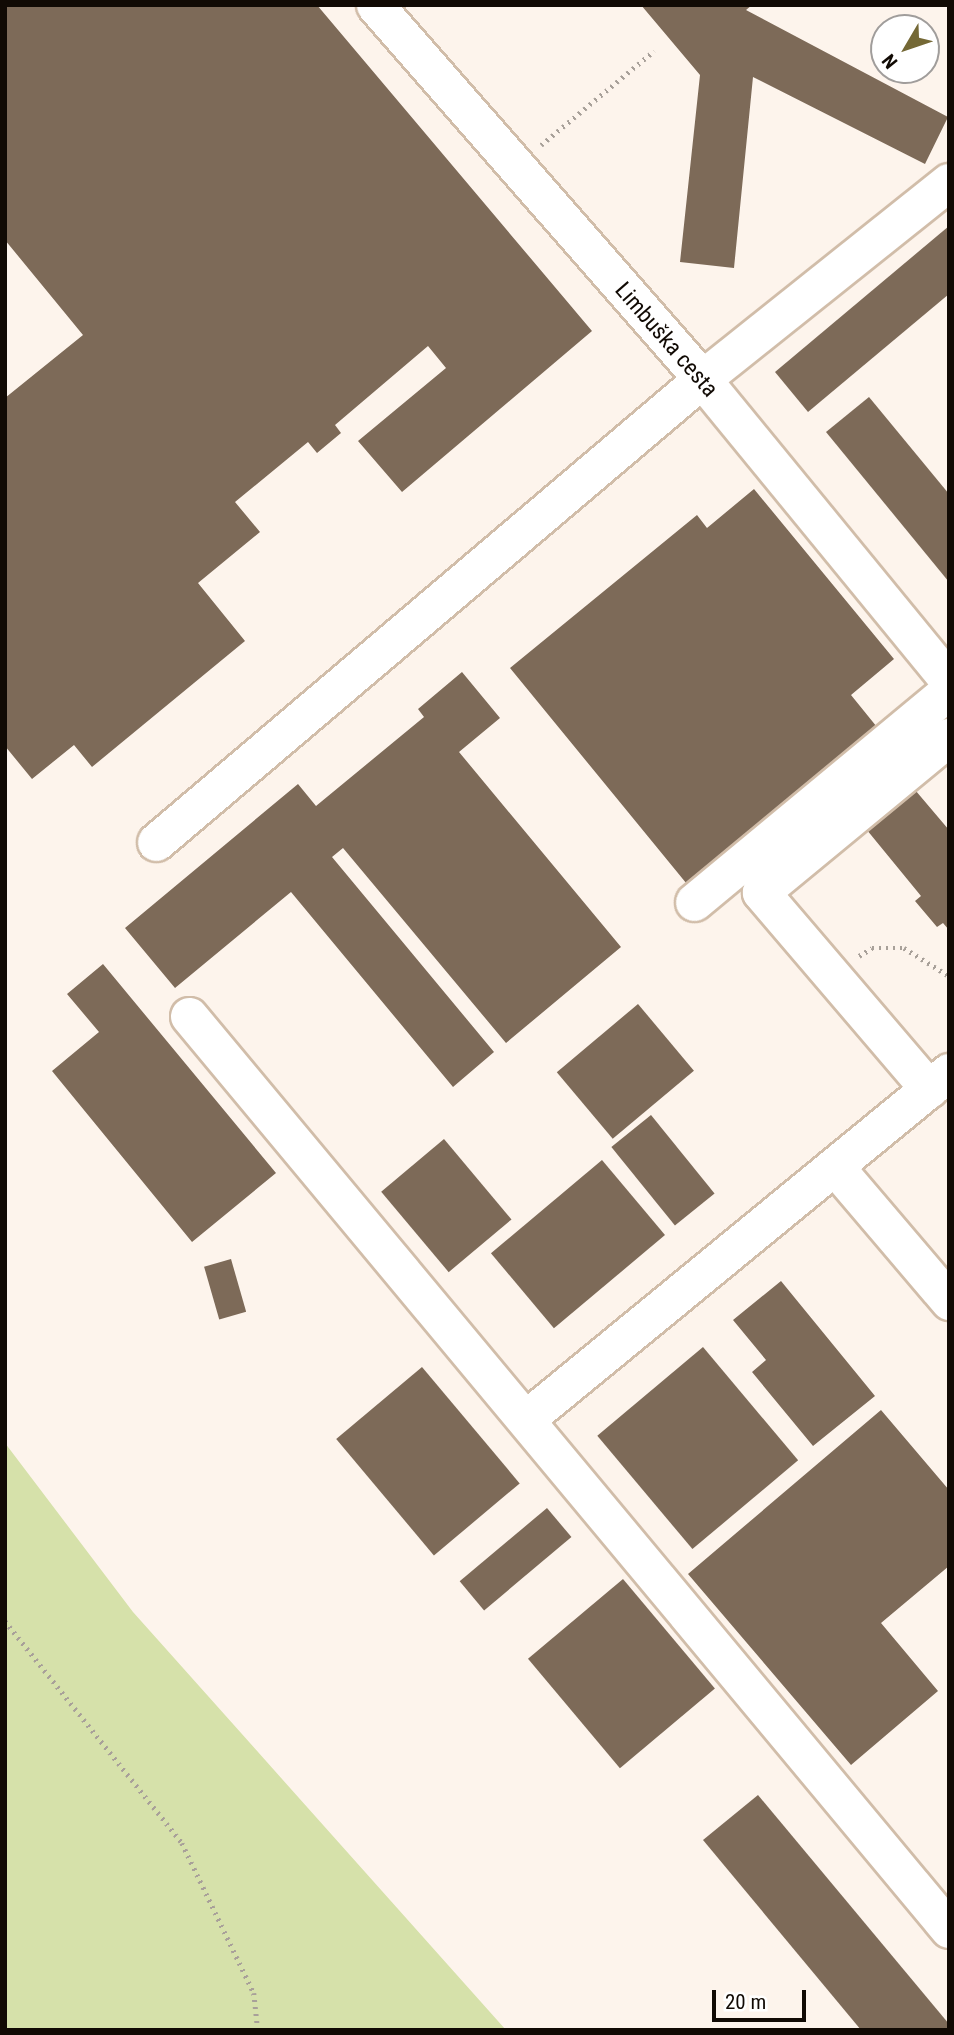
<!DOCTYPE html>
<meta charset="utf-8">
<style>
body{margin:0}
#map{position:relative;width:954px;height:2035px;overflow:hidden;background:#fdf4ec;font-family:"Roboto Condensed",sans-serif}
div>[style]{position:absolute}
.green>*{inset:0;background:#d6e1aa}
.building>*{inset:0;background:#7d6a58;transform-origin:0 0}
.path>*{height:4.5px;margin-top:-2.25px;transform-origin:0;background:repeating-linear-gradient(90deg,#a8a099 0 2px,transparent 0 7px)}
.roads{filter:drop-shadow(2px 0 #d1bda9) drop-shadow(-2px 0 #d1bda9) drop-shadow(0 2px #d1bda9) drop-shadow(0 -2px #d1bda9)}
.minor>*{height:37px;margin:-18.5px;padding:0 18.5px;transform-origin:18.5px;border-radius:18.5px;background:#fff}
span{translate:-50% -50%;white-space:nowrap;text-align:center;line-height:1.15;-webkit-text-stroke:5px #fff;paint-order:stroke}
.street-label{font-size:23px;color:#110a04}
.frame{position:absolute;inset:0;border:7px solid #110a04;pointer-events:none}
.north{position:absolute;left:870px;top:14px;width:70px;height:70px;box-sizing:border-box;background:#fff;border:2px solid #a09d9b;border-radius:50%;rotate:231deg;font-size:19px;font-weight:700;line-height:28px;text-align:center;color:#110a04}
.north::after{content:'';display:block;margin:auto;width:24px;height:32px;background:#746835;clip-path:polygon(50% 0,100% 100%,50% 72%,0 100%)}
.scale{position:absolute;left:712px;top:1990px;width:94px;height:32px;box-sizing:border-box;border:4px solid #110a04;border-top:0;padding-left:9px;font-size:21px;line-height:24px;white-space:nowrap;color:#110a04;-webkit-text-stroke:5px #fff;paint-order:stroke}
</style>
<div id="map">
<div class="green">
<div style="clip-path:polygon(5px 1443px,133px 1612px,506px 2030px,5px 2030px)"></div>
</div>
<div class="building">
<div style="clip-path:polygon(5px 5px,317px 5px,592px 331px,402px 492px,358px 441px,446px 368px,428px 346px,335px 425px,341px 433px,317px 453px,308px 442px,235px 502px,260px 532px,198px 583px,245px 641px,92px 767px,74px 745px,32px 779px,5px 746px,5px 398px,83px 335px,5px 240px)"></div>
<div style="clip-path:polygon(641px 5px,752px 5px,746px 10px,948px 117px,925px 164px,753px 77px,734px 268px,680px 262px,700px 75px)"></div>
<div style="clip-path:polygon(949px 226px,949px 294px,808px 412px,775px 372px)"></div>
<div style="clip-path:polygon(869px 397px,949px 494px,949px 582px,826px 432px)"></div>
<div style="clip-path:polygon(754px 489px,894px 659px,851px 695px,881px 732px,691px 889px,510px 668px,697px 515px,707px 528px)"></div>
<div style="clip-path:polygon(462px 672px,500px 718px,459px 752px,621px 947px,506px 1043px,343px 848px,332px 857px,494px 1052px,453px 1087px,291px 892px,175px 988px,125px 928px,298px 784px,316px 806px,424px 717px,418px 709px)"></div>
<div style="clip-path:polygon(910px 784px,949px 830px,949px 930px,943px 923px,937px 927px,915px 901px,921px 896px,862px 824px)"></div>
<div style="clip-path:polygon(103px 964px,276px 1173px,192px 1242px,52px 1071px,99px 1032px,67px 994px)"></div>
<div style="left:638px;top:1004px;width:87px;height:106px;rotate:50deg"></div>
<div style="left:651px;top:1115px;width:101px;height:51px;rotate:51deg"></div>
<div style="left:444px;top:1139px;width:105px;height:82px;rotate:50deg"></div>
<div style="left:602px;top:1160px;width:98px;height:145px;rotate:50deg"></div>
<div style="left:231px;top:1259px;width:55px;height:28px;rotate:74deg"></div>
<div style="clip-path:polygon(781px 1281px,875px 1396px,813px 1446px,752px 1372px,766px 1360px,733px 1320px)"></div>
<div style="left:703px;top:1347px;width:148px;height:138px;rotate:50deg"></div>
<div style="left:422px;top:1367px;width:152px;height:112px;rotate:50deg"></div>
<div style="clip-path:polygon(881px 1410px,949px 1490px,949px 1566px,881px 1623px,938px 1691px,851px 1765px,688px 1574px)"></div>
<div style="left:547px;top:1508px;width:38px;height:114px;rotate:50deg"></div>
<div style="left:623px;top:1579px;width:143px;height:124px;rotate:50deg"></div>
<div style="clip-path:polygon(758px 1795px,949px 2024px,949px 2030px,861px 2030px,703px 1840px)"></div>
</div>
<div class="path">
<div style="left:541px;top:145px;width:147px;rotate:-39.8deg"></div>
<div style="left:859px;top:956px;width:15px;rotate:-32deg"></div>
<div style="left:872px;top:948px;width:32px"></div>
<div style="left:904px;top:948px;width:53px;rotate:31.9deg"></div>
<div style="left:5px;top:1621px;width:284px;rotate:51.4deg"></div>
<div style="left:182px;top:1843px;width:166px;rotate:64.4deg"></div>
<div style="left:254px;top:1993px;width:37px;rotate:84deg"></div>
</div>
<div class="roads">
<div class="minor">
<div style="left:375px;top:5px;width:497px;rotate:48.8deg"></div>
<div style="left:702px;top:379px;width:390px;rotate:50.7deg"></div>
<div style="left:156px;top:842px;width:716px;rotate:-40.3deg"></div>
<div style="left:702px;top:379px;width:316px;rotate:-38.6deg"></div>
<div style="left:694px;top:902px;width:332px;rotate:-39.7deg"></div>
<div style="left:189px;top:1016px;width:1188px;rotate:50.23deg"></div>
<div style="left:929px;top:1089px;width:259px;rotate:-130.5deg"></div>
<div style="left:761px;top:892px;width:244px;rotate:-39.5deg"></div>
<div style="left:836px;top:1168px;width:175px;rotate:49.6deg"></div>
<div style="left:527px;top:1418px;width:546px;rotate:-39.35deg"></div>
</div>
</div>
<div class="street-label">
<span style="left:666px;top:340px;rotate:49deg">Limbuška cesta</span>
</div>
<div class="frame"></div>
<div class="north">N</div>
<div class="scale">20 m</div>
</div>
